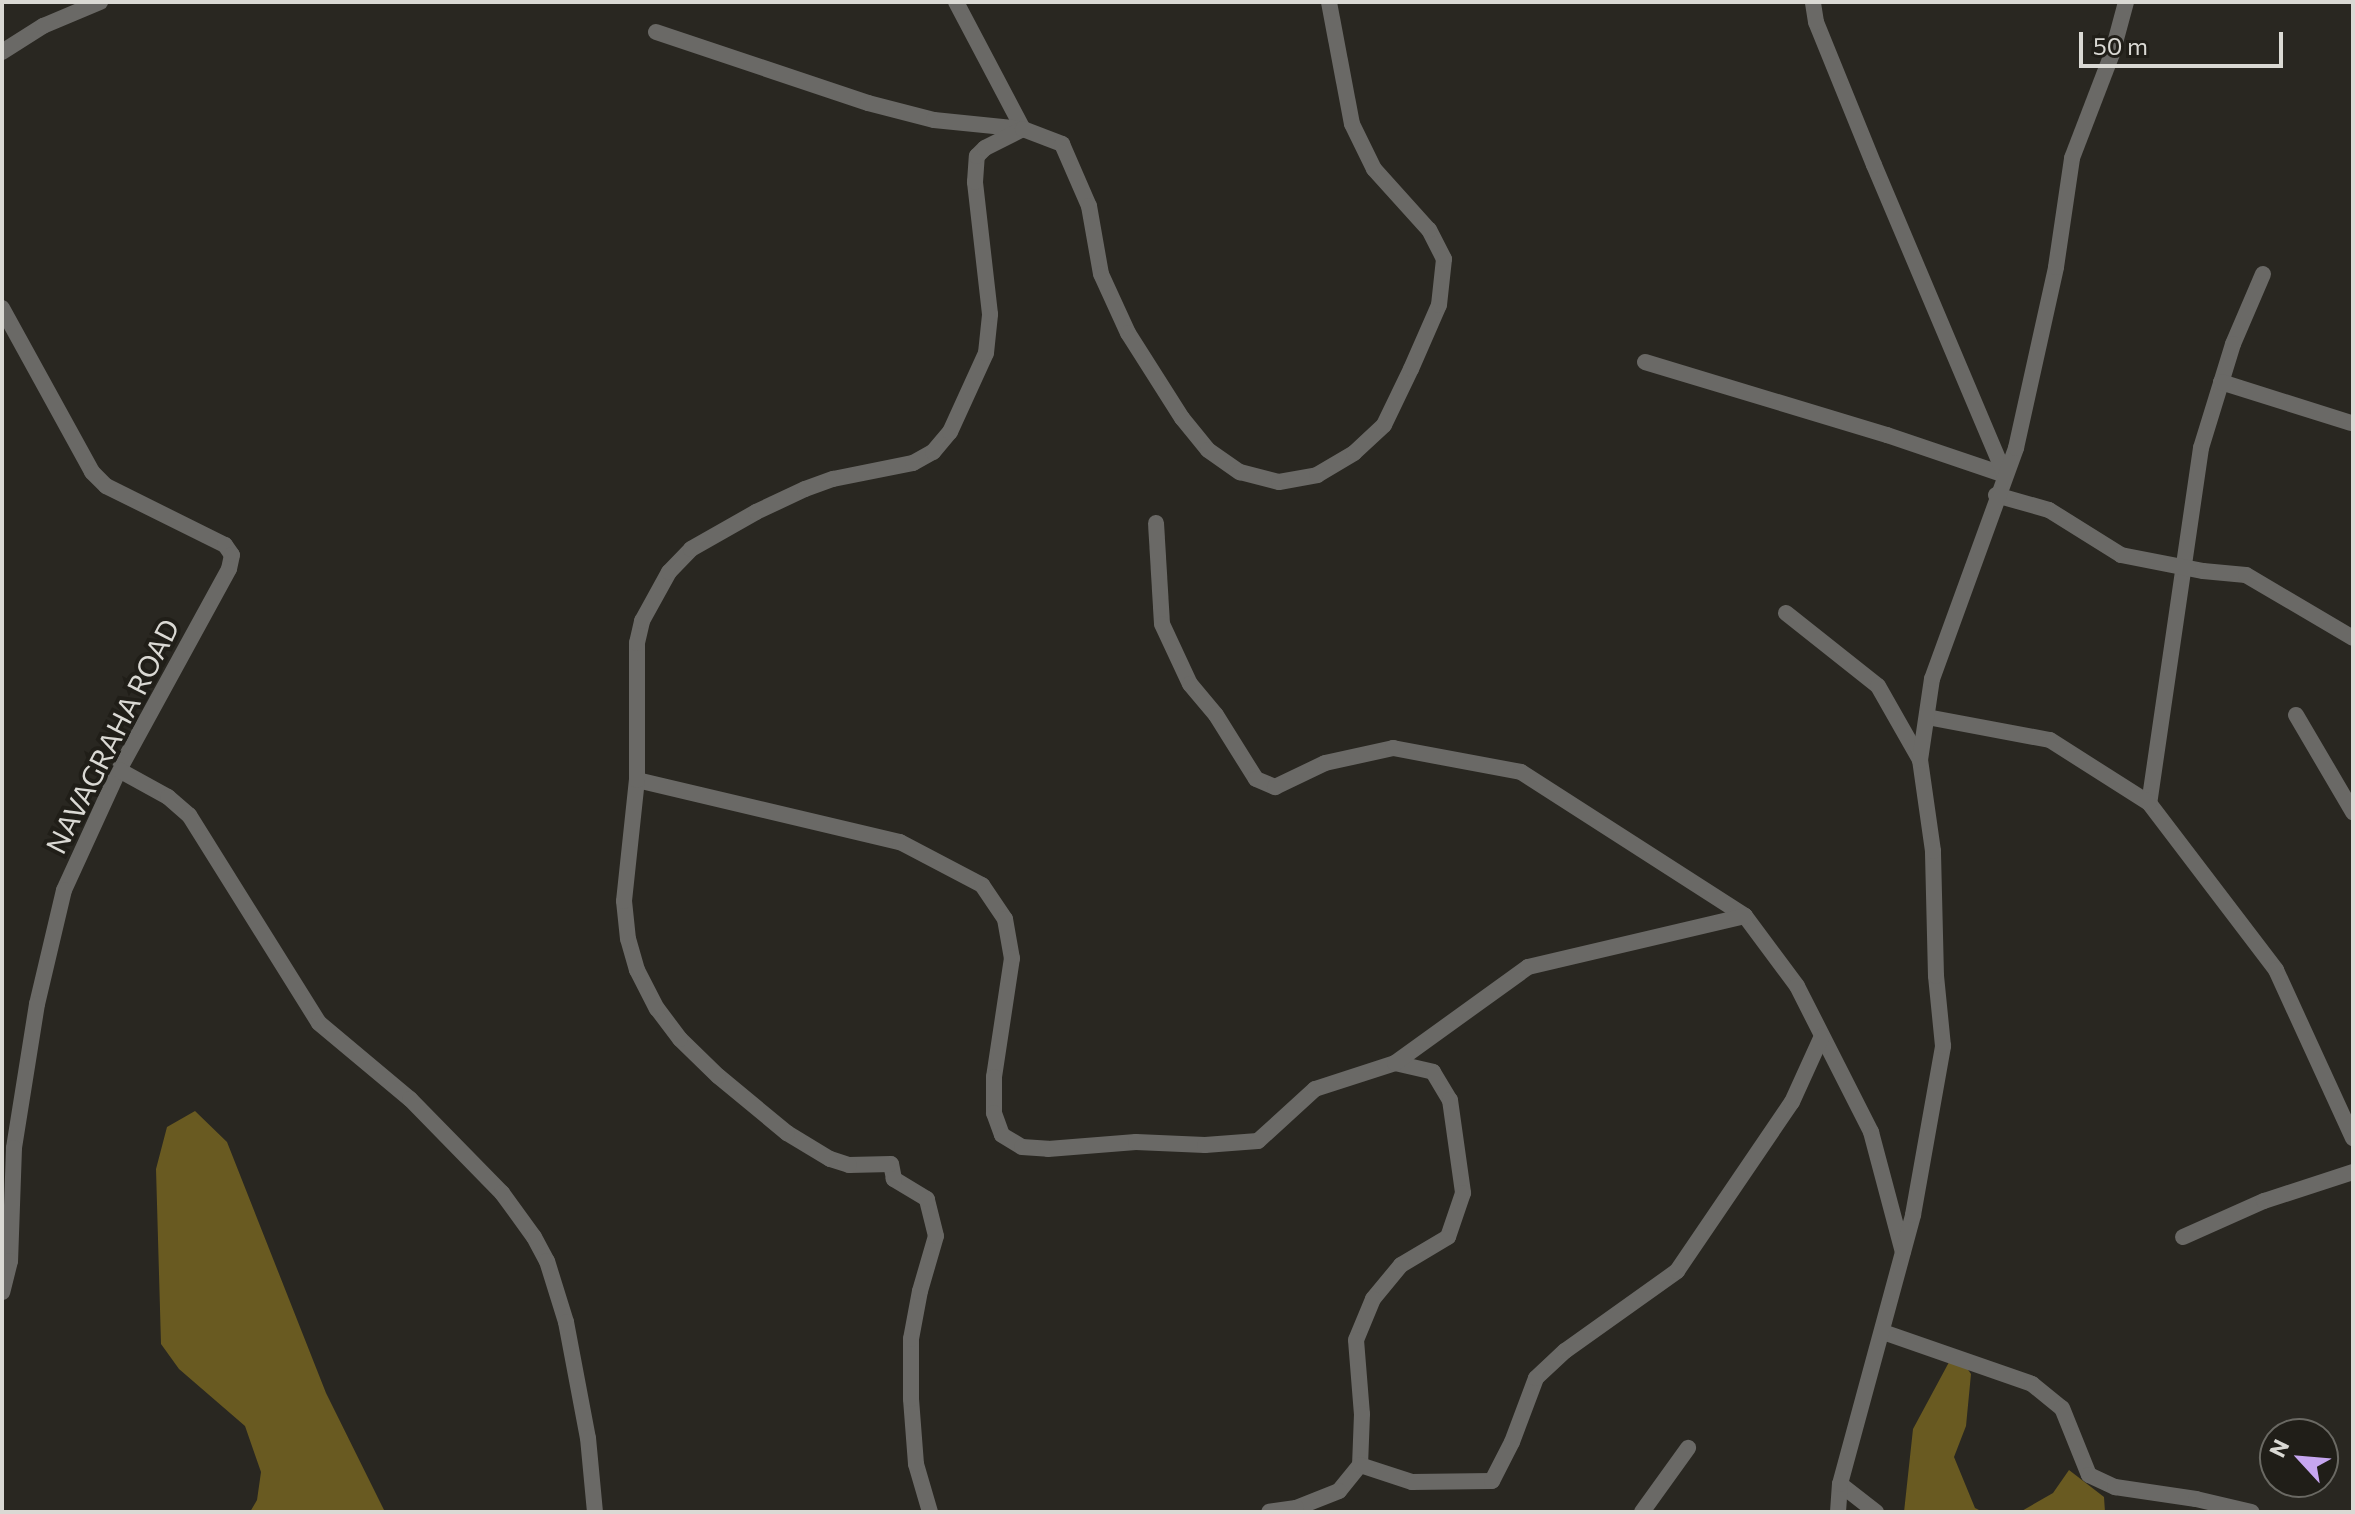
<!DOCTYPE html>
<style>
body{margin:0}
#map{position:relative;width:2355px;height:1514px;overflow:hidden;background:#292721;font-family:Commissioner,sans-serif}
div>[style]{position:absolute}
.forest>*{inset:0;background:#695a21}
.street>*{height:16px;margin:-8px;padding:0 8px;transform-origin:8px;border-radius:8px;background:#6a6966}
span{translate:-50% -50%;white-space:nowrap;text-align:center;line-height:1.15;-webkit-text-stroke:8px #201e18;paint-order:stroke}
.street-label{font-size:28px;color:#dad9d4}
.frame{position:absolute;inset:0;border:4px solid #dad9d4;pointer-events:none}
.north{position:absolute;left:2259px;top:1418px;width:80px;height:80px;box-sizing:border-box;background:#201e18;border:2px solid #6a6963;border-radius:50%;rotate:296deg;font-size:22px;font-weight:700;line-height:32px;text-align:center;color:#dad9d4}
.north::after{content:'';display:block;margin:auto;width:28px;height:36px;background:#c6a6f0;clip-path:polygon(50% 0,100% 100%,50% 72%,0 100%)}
.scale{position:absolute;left:2079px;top:32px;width:204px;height:36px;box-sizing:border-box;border:4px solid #dad9d4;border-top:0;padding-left:10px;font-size:24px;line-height:28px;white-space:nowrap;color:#dad9d4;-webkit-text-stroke:6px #201e18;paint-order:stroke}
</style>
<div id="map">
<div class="forest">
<div style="clip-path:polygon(195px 1111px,227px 1142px,326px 1393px,385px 1512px,250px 1512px,257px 1500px,261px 1472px,245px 1426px,179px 1369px,161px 1344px,156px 1169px,167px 1127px)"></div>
<div style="clip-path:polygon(1955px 1351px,1971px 1374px,1966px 1426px,1954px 1457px,1975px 1508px,1983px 1512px,1904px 1512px,1913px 1429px)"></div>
<div style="clip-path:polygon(2069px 1470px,2104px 1497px,2105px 1512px,2020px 1512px,2053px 1493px)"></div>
</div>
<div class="street">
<div style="left:956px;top:2px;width:144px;rotate:62.2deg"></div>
<div style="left:656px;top:32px;width:224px;rotate:18.5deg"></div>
<div style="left:868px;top:103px;width:68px;rotate:14.4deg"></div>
<div style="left:934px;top:120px;width:88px;rotate:5.8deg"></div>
<div style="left:2px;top:52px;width:49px;rotate:-32.4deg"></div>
<div style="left:43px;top:26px;width:62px;rotate:-22.8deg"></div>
<div style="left:2263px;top:274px;width:76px;rotate:113.2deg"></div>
<div style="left:2233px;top:344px;width:109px;rotate:107.1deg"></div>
<div style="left:2201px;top:448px;width:359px;rotate:98.3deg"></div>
<div style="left:2149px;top:803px;width:210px;rotate:52.7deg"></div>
<div style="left:2276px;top:970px;width:185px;rotate:65.4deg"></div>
<div style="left:2px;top:308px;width:187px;rotate:61.2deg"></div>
<div style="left:92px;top:472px;width:20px;rotate:45deg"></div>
<div style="left:106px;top:486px;width:133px;rotate:26.4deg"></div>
<div style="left:225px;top:545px;width:12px;rotate:55deg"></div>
<div style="left:232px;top:555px;width:14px;rotate:102deg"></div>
<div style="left:229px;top:569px;width:229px;rotate:118.7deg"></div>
<div style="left:119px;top:770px;width:132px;rotate:114.6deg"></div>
<div style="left:64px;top:890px;width:117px;rotate:103.3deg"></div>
<div style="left:37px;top:1004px;width:146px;rotate:99.1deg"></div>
<div style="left:14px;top:1148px;width:113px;rotate:92deg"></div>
<div style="left:10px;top:1261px;width:32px;rotate:104deg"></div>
<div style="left:1645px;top:362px;width:253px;rotate:16.8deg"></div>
<div style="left:1887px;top:435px;width:125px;rotate:18.7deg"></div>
<div style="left:2005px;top:475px;width:337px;rotate:-112.9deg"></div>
<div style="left:1874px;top:165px;width:154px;rotate:-112.1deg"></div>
<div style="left:1816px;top:22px;width:20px;rotate:-99deg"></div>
<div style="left:2221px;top:382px;width:136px;rotate:17.5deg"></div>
<div style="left:1996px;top:495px;width:55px;rotate:15.8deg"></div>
<div style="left:2049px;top:510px;width:85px;rotate:32deg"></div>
<div style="left:2121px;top:555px;width:84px;rotate:11deg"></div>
<div style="left:2203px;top:571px;width:43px;rotate:5.3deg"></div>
<div style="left:2246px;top:575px;width:124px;rotate:30.5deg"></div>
<div style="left:1156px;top:523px;width:101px;rotate:86.6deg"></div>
<div style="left:1162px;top:624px;width:66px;rotate:65deg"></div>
<div style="left:1190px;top:684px;width:40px;rotate:50deg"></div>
<div style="left:1216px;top:715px;width:75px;rotate:58deg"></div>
<div style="left:1256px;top:779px;width:21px;rotate:23deg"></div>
<div style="left:1275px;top:787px;width:55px;rotate:-25.6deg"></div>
<div style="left:1325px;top:763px;width:70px;rotate:-12.4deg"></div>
<div style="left:1393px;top:748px;width:130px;rotate:10.6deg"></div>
<div style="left:1521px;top:772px;width:266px;rotate:32.7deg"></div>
<div style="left:1745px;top:916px;width:87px;rotate:53.4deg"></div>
<div style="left:1797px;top:986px;width:164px;rotate:63.1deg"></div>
<div style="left:1871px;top:1132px;width:124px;rotate:75.1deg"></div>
<div style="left:1786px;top:613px;width:117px;rotate:38.4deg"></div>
<div style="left:1878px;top:686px;width:85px;rotate:60.4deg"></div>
<div style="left:2296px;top:715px;width:113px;rotate:59.6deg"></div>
<div style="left:1927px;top:717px;width:125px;rotate:10.6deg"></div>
<div style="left:2050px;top:740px;width:117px;rotate:32.5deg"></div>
<div style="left:119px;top:770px;width:56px;rotate:28.9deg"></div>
<div style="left:168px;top:797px;width:28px;rotate:41deg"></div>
<div style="left:189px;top:815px;width:245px;rotate:58deg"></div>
<div style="left:319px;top:1023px;width:119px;rotate:39.9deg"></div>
<div style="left:410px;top:1099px;width:132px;rotate:45.6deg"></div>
<div style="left:502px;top:1193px;width:54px;rotate:54deg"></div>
<div style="left:534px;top:1237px;width:27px;rotate:62deg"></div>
<div style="left:547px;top:1261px;width:64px;rotate:72.7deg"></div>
<div style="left:566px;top:1322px;width:118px;rotate:79.3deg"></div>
<div style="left:588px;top:1438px;width:74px;rotate:84.6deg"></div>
<div style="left:637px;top:780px;width:270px;rotate:13.3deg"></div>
<div style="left:900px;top:842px;width:93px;rotate:27.7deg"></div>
<div style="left:982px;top:885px;width:41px;rotate:55.9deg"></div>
<div style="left:1005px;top:919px;width:40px;rotate:80deg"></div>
<div style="left:1012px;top:958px;width:120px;rotate:98.6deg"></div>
<div style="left:994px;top:1077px;width:36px;rotate:90deg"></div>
<div style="left:994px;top:1113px;width:23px;rotate:70deg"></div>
<div style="left:1002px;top:1135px;width:23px;rotate:31deg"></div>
<div style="left:1022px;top:1147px;width:26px;rotate:4deg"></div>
<div style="left:1048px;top:1149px;width:88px;rotate:-4.5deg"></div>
<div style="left:1136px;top:1142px;width:69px;rotate:2.5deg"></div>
<div style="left:1205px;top:1145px;width:53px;rotate:-4.3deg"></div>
<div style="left:1258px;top:1141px;width:77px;rotate:-42.4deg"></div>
<div style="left:1315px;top:1089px;width:84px;rotate:-18deg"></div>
<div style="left:1395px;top:1063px;width:39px;rotate:13deg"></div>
<div style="left:1433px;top:1072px;width:33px;rotate:59deg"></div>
<div style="left:1450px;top:1100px;width:94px;rotate:82deg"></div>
<div style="left:1463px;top:1193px;width:46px;rotate:108.8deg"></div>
<div style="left:1448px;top:1237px;width:55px;rotate:149.2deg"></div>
<div style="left:1401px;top:1265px;width:44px;rotate:129.5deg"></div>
<div style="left:1373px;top:1299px;width:44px;rotate:112.5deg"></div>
<div style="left:1356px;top:1340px;width:74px;rotate:85.4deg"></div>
<div style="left:1362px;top:1414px;width:51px;rotate:92.2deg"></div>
<div style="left:1360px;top:1465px;width:33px;rotate:129deg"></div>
<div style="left:1339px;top:1491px;width:46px;rotate:158.4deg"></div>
<div style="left:1296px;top:1508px;width:27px;rotate:172deg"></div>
<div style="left:1395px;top:1063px;width:164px;rotate:-35.8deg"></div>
<div style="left:1528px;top:967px;width:223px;rotate:-13.2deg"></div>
<div style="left:2183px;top:1237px;width:89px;rotate:-24deg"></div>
<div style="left:2264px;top:1201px;width:94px;rotate:-18deg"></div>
<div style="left:1883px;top:1332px;width:158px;rotate:19.2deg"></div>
<div style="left:2032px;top:1384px;width:38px;rotate:39deg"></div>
<div style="left:2062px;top:1408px;width:72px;rotate:68.1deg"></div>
<div style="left:2089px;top:1475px;width:29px;rotate:25deg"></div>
<div style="left:2115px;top:1487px;width:82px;rotate:8.4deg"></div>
<div style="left:2196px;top:1499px;width:57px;rotate:13.1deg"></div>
<div style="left:1360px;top:1465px;width:55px;rotate:18.1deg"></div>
<div style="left:1412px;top:1482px;width:80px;rotate:-0.7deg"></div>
<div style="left:1492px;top:1481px;width:44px;rotate:-62.9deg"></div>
<div style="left:1512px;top:1442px;width:68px;rotate:-69.4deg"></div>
<div style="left:1536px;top:1378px;width:40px;rotate:-43deg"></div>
<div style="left:1565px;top:1351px;width:138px;rotate:-35.5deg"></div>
<div style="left:1677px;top:1271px;width:204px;rotate:-55.8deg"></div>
<div style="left:1792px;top:1102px;width:72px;rotate:-65.6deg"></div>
<div style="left:1840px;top:1484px;width:46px;rotate:37.9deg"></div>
<div style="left:930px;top:1512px;width:50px;rotate:-106.3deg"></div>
<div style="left:916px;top:1464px;width:65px;rotate:-94.4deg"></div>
<div style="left:911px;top:1399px;width:60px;rotate:-90deg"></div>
<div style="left:911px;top:1339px;width:49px;rotate:-79.4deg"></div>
<div style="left:920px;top:1291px;width:57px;rotate:-73.8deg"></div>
<div style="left:936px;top:1236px;width:38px;rotate:-104deg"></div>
<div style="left:927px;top:1199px;width:39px;rotate:-149deg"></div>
<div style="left:894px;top:1179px;width:15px;rotate:-101deg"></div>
<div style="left:891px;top:1164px;width:42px;rotate:178.6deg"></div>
<div style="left:849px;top:1165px;width:20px;rotate:-162deg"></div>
<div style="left:830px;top:1159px;width:50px;rotate:-148.8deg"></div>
<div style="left:787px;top:1133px;width:89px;rotate:-140.4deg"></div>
<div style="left:718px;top:1076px;width:53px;rotate:-135.8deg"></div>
<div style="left:680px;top:1039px;width:38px;rotate:-127deg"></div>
<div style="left:657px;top:1009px;width:44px;rotate:-117.1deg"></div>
<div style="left:637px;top:970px;width:32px;rotate:-106deg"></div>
<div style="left:628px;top:939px;width:38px;rotate:-96deg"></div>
<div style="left:624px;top:901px;width:122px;rotate:-83.9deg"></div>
<div style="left:637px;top:780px;width:137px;rotate:-90deg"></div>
<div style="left:637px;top:643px;width:23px;rotate:-77deg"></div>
<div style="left:642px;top:621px;width:56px;rotate:-61.1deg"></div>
<div style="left:669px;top:572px;width:32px;rotate:-46deg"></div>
<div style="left:691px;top:549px;width:75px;rotate:-29.6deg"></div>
<div style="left:756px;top:512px;width:54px;rotate:-25.1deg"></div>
<div style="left:805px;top:489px;width:30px;rotate:-20deg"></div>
<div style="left:833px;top:479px;width:82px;rotate:-11.3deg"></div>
<div style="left:913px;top:463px;width:23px;rotate:-29deg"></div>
<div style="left:933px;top:452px;width:26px;rotate:-50deg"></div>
<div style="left:950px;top:432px;width:87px;rotate:-65.5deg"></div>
<div style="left:986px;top:353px;width:39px;rotate:-84deg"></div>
<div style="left:990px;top:314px;width:133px;rotate:-96.5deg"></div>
<div style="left:975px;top:182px;width:26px;rotate:-86deg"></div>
<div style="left:977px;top:156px;width:11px;rotate:-45deg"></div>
<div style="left:985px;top:148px;width:42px;rotate:-26.6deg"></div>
<div style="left:1023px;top:129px;width:42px;rotate:21deg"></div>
<div style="left:1062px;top:144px;width:68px;rotate:66.5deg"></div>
<div style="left:1089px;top:206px;width:69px;rotate:80deg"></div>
<div style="left:1101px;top:274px;width:65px;rotate:65.4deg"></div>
<div style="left:1128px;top:333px;width:101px;rotate:57.6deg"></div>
<div style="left:1182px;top:418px;width:41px;rotate:50.9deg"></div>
<div style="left:1208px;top:450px;width:39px;rotate:35deg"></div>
<div style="left:1240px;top:472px;width:40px;rotate:14.4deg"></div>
<div style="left:1279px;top:482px;width:39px;rotate:-10deg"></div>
<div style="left:1317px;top:475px;width:43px;rotate:-30.7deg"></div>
<div style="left:1354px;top:453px;width:41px;rotate:-43deg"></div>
<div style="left:1384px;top:425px;width:62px;rotate:-64.3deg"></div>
<div style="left:1411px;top:369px;width:70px;rotate:-66.4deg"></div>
<div style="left:1439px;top:305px;width:46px;rotate:-83.8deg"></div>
<div style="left:1444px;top:259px;width:33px;rotate:-117deg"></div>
<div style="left:1429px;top:230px;width:82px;rotate:-132deg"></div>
<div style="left:1374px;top:169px;width:50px;rotate:-116.1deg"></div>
<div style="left:1352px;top:124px;width:124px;rotate:-100.7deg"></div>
<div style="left:1642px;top:1512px;width:79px;rotate:-54.3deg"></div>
<div style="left:1838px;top:1512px;width:28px;rotate:-86deg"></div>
<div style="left:1840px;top:1484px;width:279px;rotate:-74.8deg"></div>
<div style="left:1913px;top:1215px;width:172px;rotate:-79.9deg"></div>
<div style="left:1943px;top:1046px;width:70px;rotate:-95.7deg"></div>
<div style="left:1936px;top:976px;width:125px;rotate:-91.4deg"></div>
<div style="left:1933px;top:851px;width:92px;rotate:-98.1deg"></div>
<div style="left:1920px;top:760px;width:82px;rotate:-81.6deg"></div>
<div style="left:1932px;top:679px;width:246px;rotate:-70deg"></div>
<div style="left:2016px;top:448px;width:185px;rotate:-77.5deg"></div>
<div style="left:2056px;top:267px;width:110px;rotate:-81.6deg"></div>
<div style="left:2072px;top:158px;width:111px;rotate:-69deg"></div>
<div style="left:2112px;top:54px;width:54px;rotate:-74.9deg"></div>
</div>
<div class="street-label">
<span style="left:112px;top:736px;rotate:-63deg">NAVAGRAHA ROAD</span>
</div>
<div class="frame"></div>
<div class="north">N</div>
<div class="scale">50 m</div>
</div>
